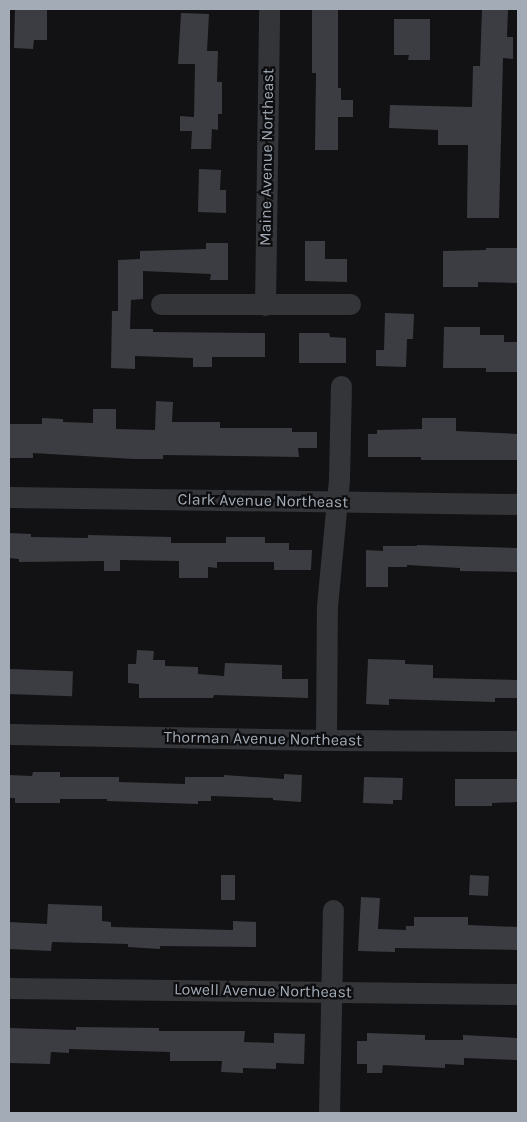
<!DOCTYPE html>
<style>
body{margin:0}
#map{position:relative;width:527px;height:1122px;overflow:hidden;background:#121214;font-family:Karla,sans-serif}
div>[style]{position:absolute}
.building>*{inset:0;background:#3c3d42;transform-origin:0 0}
.minor>*{height:21px;margin:-10.5px;padding:0 10.5px;transform-origin:10.5px;border-radius:10.5px;background:#333539}
span{translate:-50% -50%;white-space:nowrap;text-align:center;line-height:1.15;-webkit-text-stroke:4.5px #0d0d0f;paint-order:stroke}
.street-label{font-size:16px;color:#a2abb6}
.frame{position:absolute;inset:0;border:10px solid #a2abb6;pointer-events:none}
</style>
<div id="map">
<div class="building">
<div style="clip-path:polygon(15px 9px,47px 9px,47px 40px,34px 40px,33px 49px,14px 48px)"></div>
<div style="clip-path:polygon(312px 9px,338px 9px,338px 88px,341px 88px,341px 100px,353px 100px,353px 117px,338px 117px,338px 150px,315px 150px,316px 73px,312px 73px)"></div>
<div style="clip-path:polygon(482px 9px,508px 9px,507px 37px,513px 37px,513px 59px,503px 58px,499px 218px,467px 218px,468px 145px,438px 145px,438px 130px,389px 128px,390px 105px,472px 107px,473px 66px,480px 66px)"></div>
<div style="clip-path:polygon(181px 13px,209px 14px,207px 51px,218px 51px,217px 82px,222px 82px,222px 114px,218px 114px,218px 130px,212px 129px,211px 149px,191px 149px,192px 131px,180px 131px,180px 116px,194px 117px,195px 64px,178px 64px)"></div>
<div style="clip-path:polygon(394px 19px,430px 19px,430px 60px,408px 60px,409px 55px,394px 55px)"></div>
<div style="clip-path:polygon(199px 169px,221px 170px,220px 190px,226px 190px,226px 213px,198px 212px)"></div>
<div style="clip-path:polygon(305px 241px,325px 241px,325px 259px,347px 259px,347px 282px,305px 281px)"></div>
<div style="clip-path:polygon(206px 243px,228px 243px,228px 280px,210px 280px,211px 274px,143px 271px,143px 299px,131px 300px,130px 329px,153px 329px,153px 332px,265px 333px,265px 357px,212px 357px,212px 367px,193px 367px,193px 358px,135px 356px,135px 369px,111px 368px,112px 311px,118px 311px,118px 260px,140px 259px,140px 251px,206px 249px)"></div>
<div style="clip-path:polygon(486px 248px,518px 248px,518px 283px,478px 282px,478px 287px,443px 287px,443px 251px,486px 250px)"></div>
<div style="clip-path:polygon(385px 313px,414px 314px,413px 339px,407px 339px,406px 367px,376px 366px,376px 350px,384px 350px)"></div>
<div style="clip-path:polygon(444px 327px,480px 327px,480px 335px,504px 335px,504px 342px,518px 342px,518px 372px,486px 372px,486px 368px,443px 368px)"></div>
<div style="clip-path:polygon(299px 333px,329px 333px,330px 337px,346px 338px,346px 363px,299px 363px)"></div>
<div style="clip-path:polygon(156px 401px,173px 402px,172px 422px,220px 422px,220px 428px,292px 428px,292px 432px,317px 432px,317px 448px,298px 448px,299px 457px,163px 455px,163px 459px,134px 459px,33px 453px,33px 458px,9px 458px,9px 424px,42px 424px,42px 418px,63px 419px,63px 422px,93px 423px,93px 409px,116px 409px,116px 429px,155px 430px)"></div>
<div style="clip-path:polygon(422px 418px,456px 418px,456px 431px,518px 434px,518px 460px,421px 460px,421px 457px,368px 457px,368px 434px,377px 434px,377px 430px,422px 429px)"></div>
<div style="clip-path:polygon(9px 533px,31px 534px,31px 537px,88px 538px,88px 535px,171px 537px,171px 543px,226px 543px,226px 537px,265px 537px,265px 543px,289px 543px,289px 550px,312px 550px,311px 570px,274px 570px,274px 562px,217px 562px,217px 568px,208px 567px,208px 578px,179px 578px,179px 561px,120px 560px,120px 571px,104px 571px,104px 561px,19px 562px,19px 559px,9px 558px)"></div>
<div style="clip-path:polygon(417px 545px,518px 548px,518px 572px,460px 571px,460px 568px,407px 565px,407px 567px,388px 567px,388px 587px,366px 587px,366px 550px,383px 551px,383px 546px,417px 546px)"></div>
<div style="clip-path:polygon(137px 650px,154px 651px,153px 660px,165px 660px,165px 666px,198px 667px,198px 674px,224px 676px,225px 663px,282px 665px,282px 679px,308px 679px,308px 698px,214px 695px,213px 698px,139px 698px,139px 684px,128px 683px,128px 664px,136px 664px)"></div>
<div style="clip-path:polygon(368px 659px,405px 660px,405px 664px,433px 665px,433px 678px,518px 680px,518px 698px,495px 698px,495px 702px,389px 699px,389px 705px,366px 704px)"></div>
<div style="left:9px;top:669px;width:64px;height:25px;rotate:2deg"></div>
<div style="clip-path:polygon(33px 772px,60px 772px,60px 777px,119px 777px,119px 782px,185px 784px,185px 777px,224px 777px,224px 775px,284px 779px,284px 774px,302px 775px,301px 802px,273px 800px,273px 798px,211px 796px,211px 801px,198px 801px,198px 804px,107px 801px,107px 799px,60px 799px,60px 803px,15px 803px,15px 798px,9px 798px,9px 775px,32px 776px)"></div>
<div style="clip-path:polygon(364px 777px,403px 778px,402px 800px,393px 800px,393px 804px,363px 803px)"></div>
<div style="clip-path:polygon(455px 779px,518px 779px,518px 802px,492px 803px,492px 806px,455px 806px)"></div>
<div style="left:221px;top:875px;width:14px;height:25px"></div>
<div style="left:470px;top:875px;width:19px;height:20px;rotate:3deg"></div>
<div style="clip-path:polygon(361px 897px,380px 898px,378px 929px,406px 930px,406px 926px,414px 926px,414px 917px,468px 917px,468px 925px,518px 927px,518px 950px,395px 948px,395px 952px,358px 951px)"></div>
<div style="clip-path:polygon(48px 904px,102px 906px,102px 921px,111px 922px,111px 927px,233px 930px,233px 921px,256px 922px,256px 947px,160px 946px,160px 949px,128px 947px,128px 944px,52px 942px,51px 951px,9px 949px,9px 922px,47px 924px)"></div>
<div style="clip-path:polygon(76px 1027px,159px 1028px,159px 1031px,245px 1031px,244px 1042px,274px 1043px,274px 1033px,305px 1034px,304px 1064px,276px 1063px,276px 1069px,243px 1068px,243px 1073px,221px 1072px,222px 1061px,170px 1061px,170px 1052px,69px 1049px,69px 1053px,51px 1052px,50px 1064px,9px 1063px,9px 1028px,76px 1030px)"></div>
<div style="clip-path:polygon(367px 1033px,425px 1035px,425px 1040px,463px 1040px,463px 1035px,518px 1038px,518px 1060px,464px 1058px,464px 1065px,445px 1064px,445px 1068px,383px 1065px,382px 1073px,367px 1073px,367px 1064px,357px 1064px,357px 1041px,367px 1041px)"></div>
</div>
<div class="minor">
<div style="left:161px;top:304px;width:189px"></div>
<div style="left:265px;top:305px;width:296px;rotate:-89.2deg"></div>
<div style="left:9px;top:497px;width:509px;rotate:0.79deg"></div>
<div style="left:9px;top:734px;width:317px;rotate:1.1deg"></div>
<div style="left:326px;top:740px;width:192px;rotate:0.3deg"></div>
<div style="left:326px;top:740px;width:134px;rotate:-89.6deg"></div>
<div style="left:327px;top:606px;width:128px;rotate:-84.6deg"></div>
<div style="left:339px;top:479px;width:93px;rotate:-88.8deg"></div>
<div style="left:9px;top:988px;width:509px;rotate:0.68deg"></div>
<div style="left:329px;top:1113px;width:203px;rotate:-88.9deg"></div>
</div>
<div class="street-label">
<span style="left:267px;top:157px;rotate:-89deg">Maine Avenue Northeast</span>
<span style="left:263px;top:501px;rotate:1deg">Clark Avenue Northeast</span>
<span style="left:263px;top:739px;rotate:1deg">Thorman Avenue Northeast</span>
<span style="left:263px;top:991px;rotate:1deg">Lowell Avenue Northeast</span>
</div>
<div class="frame"></div>
</div>
